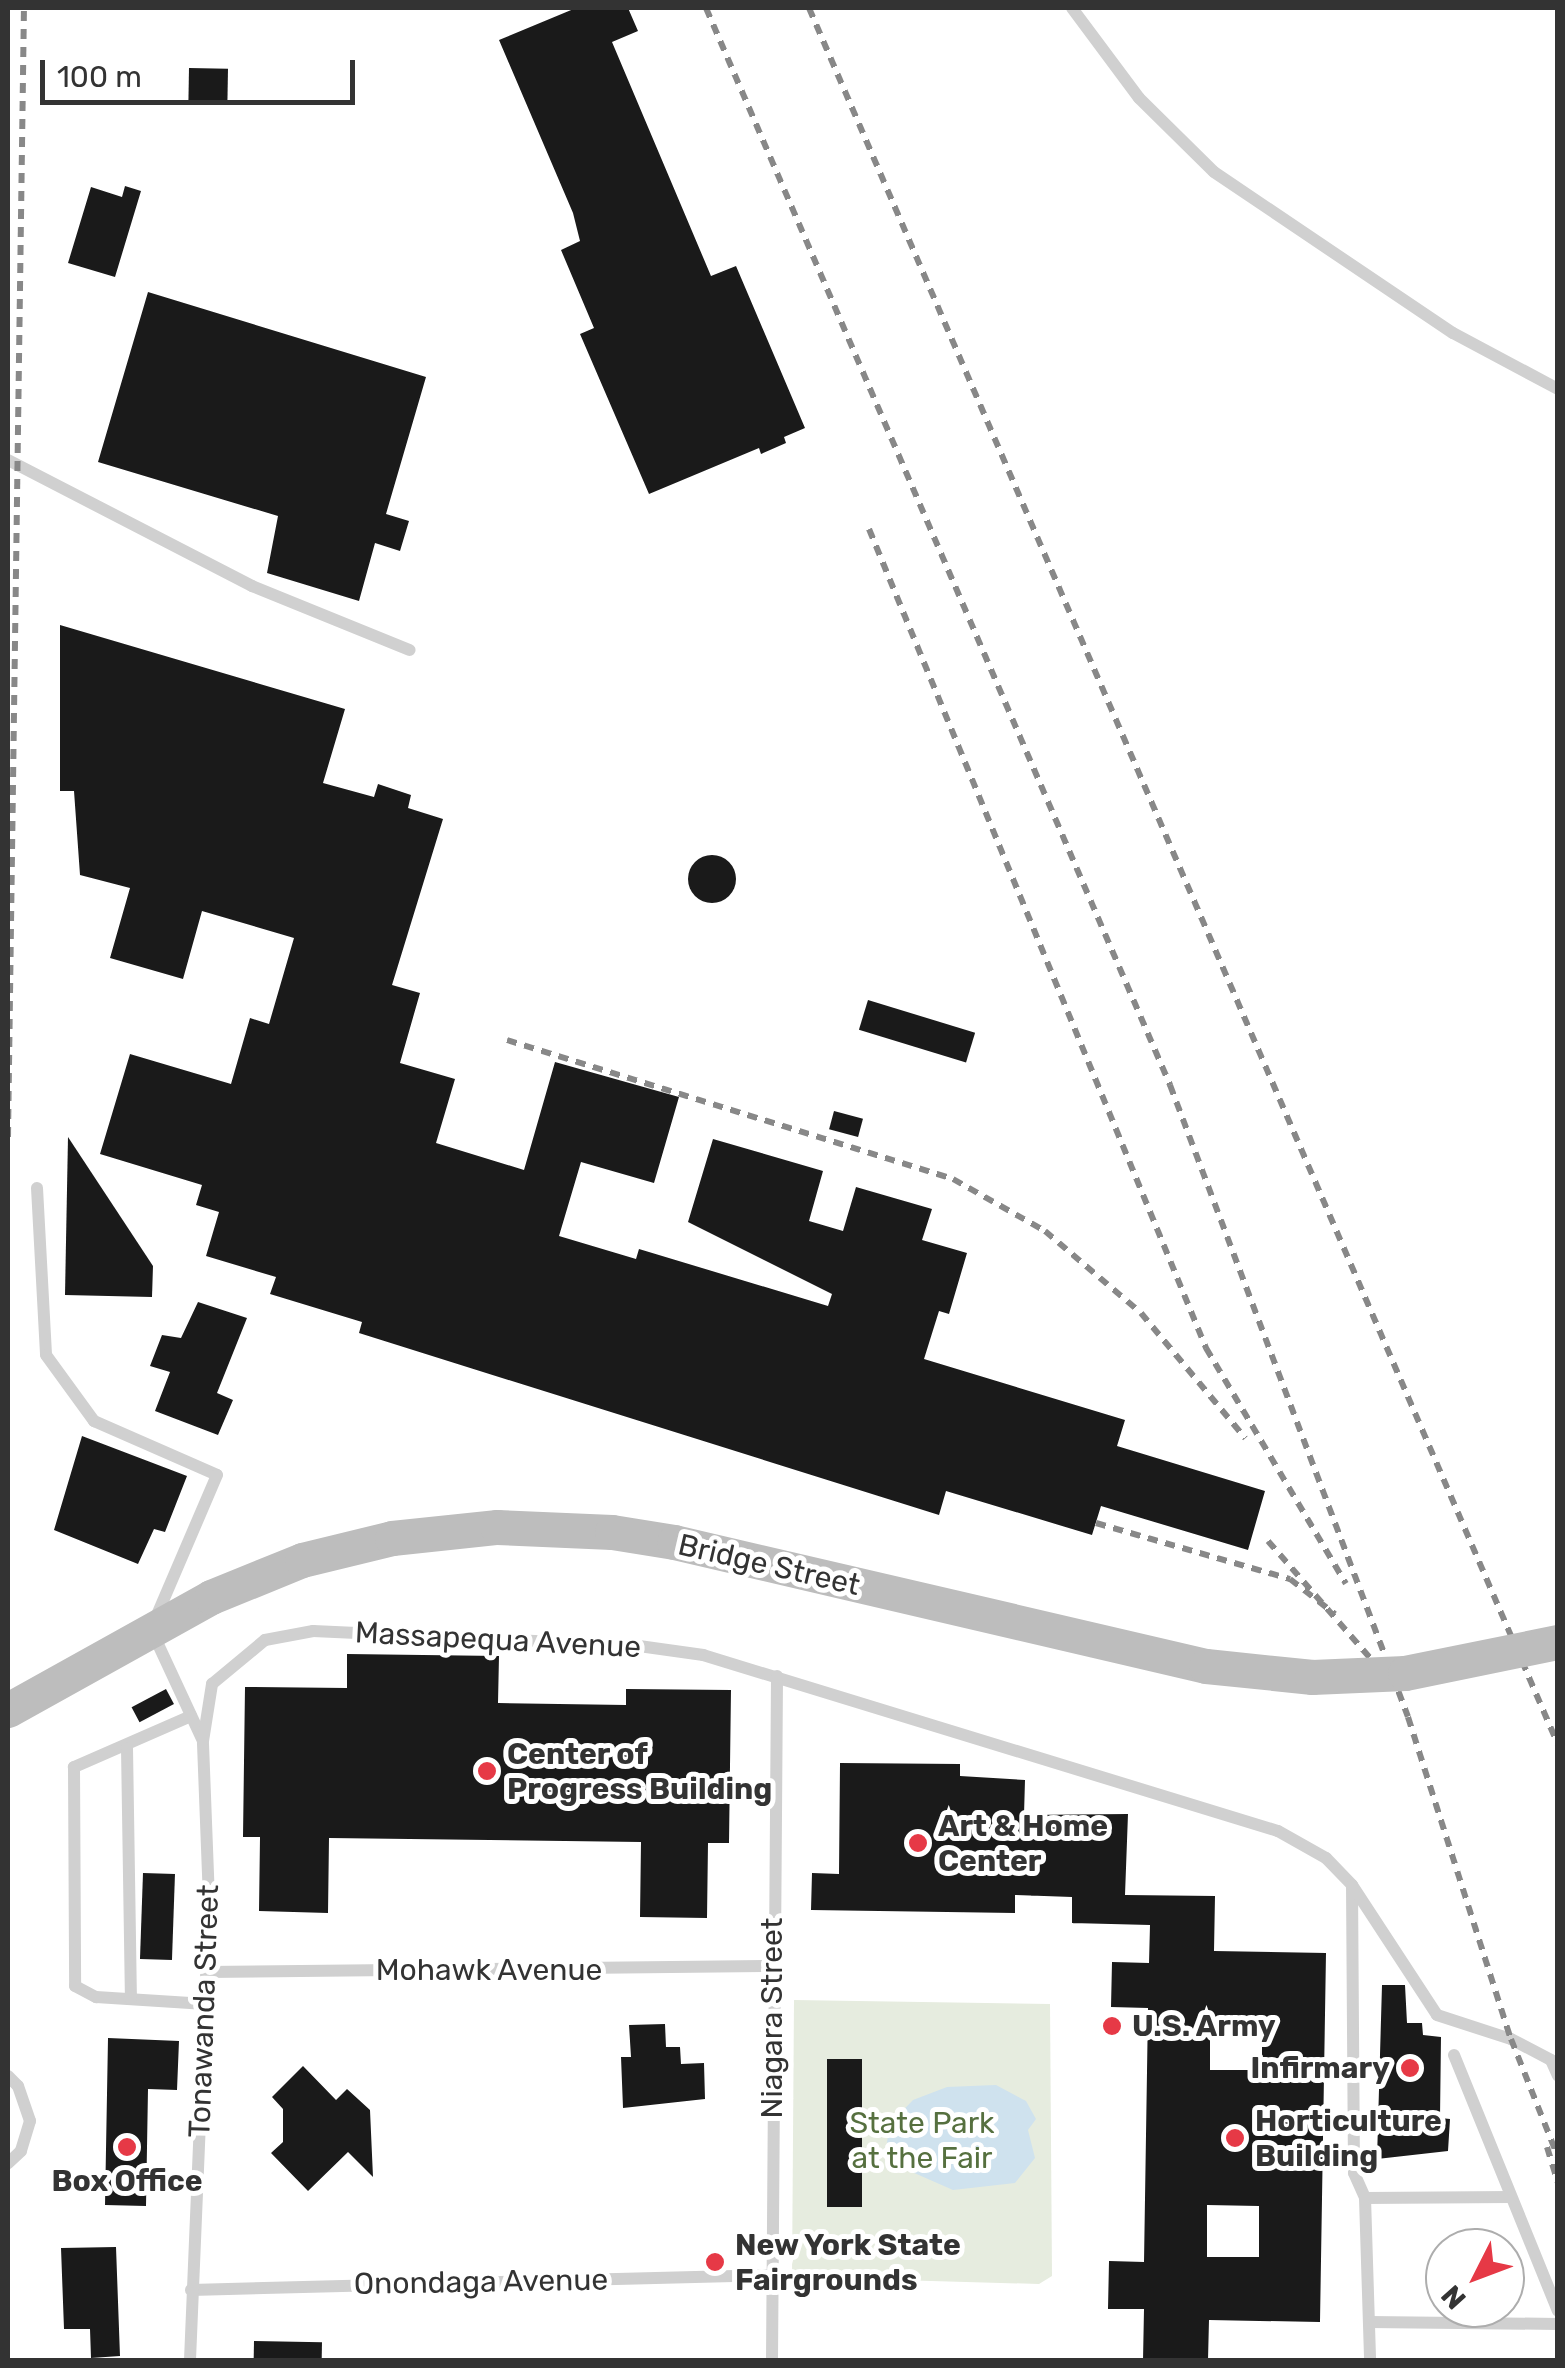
<!DOCTYPE html>
<style>
body{margin:0}
#map{position:relative;width:1565px;height:2368px;overflow:hidden;background:#fff;font-family:Rubik,sans-serif}
div>[style]{position:absolute}
.green>*{inset:0;background:#e6ecdf}
.water>*{inset:0;background:#cfe2ee}
.building>*{inset:0;background:#1a1a1a;transform-origin:0 0}
.round{border-radius:50%}
.lane>*{height:12px;margin:-6px;padding:0 6px;transform-origin:6px;border-radius:6px;background:#d0d0d0}
.secondary>*{height:35px;margin:-17.5px;padding:0 17.5px;transform-origin:17.5px;border-radius:17.5px;background:#bdbdbd}
.rail>*{height:6px;margin-top:-3px;transform-origin:0;background:repeating-linear-gradient(90deg,#888 0 10px,transparent 0 18px)}
.secondary-bridge>*{height:35px;margin:-17.5px;padding:0 17.5px;transform-origin:17.5px;border-radius:17.5px;background:#bdbdbd}
.dots>*{width:28px;height:28px;translate:-50% -50%;box-sizing:border-box;border:5px solid #fff;border-radius:50%}
span{translate:-50% -50%;white-space:nowrap;text-align:center;line-height:1.15;-webkit-text-stroke:10px #fff;paint-order:stroke}
.street-label{font-size:30px;color:#333}
.poi-label{font-size:30px;color:#333;font-weight:700}
.left{translate:0 -50%;text-align:left}
.right{translate:-100% -50%;text-align:right}
.park-label{font-size:30px;color:#56703f}
.frame{position:absolute;inset:0;border:10px solid #333;pointer-events:none}
.north{position:absolute;left:1425px;top:2228px;width:100px;height:100px;box-sizing:border-box;background:#fff;border:2px solid #adadad;border-radius:50%;rotate:228deg;font-size:28px;font-weight:700;line-height:40px;text-align:center;color:#333}
.north::after{content:'';display:block;margin:auto;width:35px;height:45px;background:#e63946;clip-path:polygon(50% 0,100% 100%,50% 72%,0 100%)}
.scale{position:absolute;left:40px;top:60px;width:315px;height:45px;box-sizing:border-box;border:5px solid #333;border-top:0;padding-left:12px;font-size:30px;line-height:35px;white-space:nowrap;color:#333;-webkit-text-stroke:8px #fff;paint-order:stroke}
</style>
<div id="map">
<div class="green">
<div style="clip-path:polygon(794px 2000px,1050px 2004px,1052px 2276px,1039px 2284px,792px 2277px)"></div>
</div>
<div class="water">
<div style="clip-path:polygon(996px 2085px,1026px 2101px,1036px 2119px,1028px 2130px,1035px 2158px,1015px 2183px,953px 2190px,912px 2172px,895px 2157px,887px 2142px,890px 2124px,913px 2100px,947px 2087px)"></div>
</div>
<div class="building">
<div style="clip-path:polygon(576px 8px,628px 8px,638px 31px,612px 42px,711px 276px,736px 266px,805px 428px,784px 437px,786px 443px,761px 454px,759px 448px,649px 494px,580px 334px,594px 328px,561px 250px,580px 241px,573px 213px,499px 40px)"></div>
<div style="left:189px;top:68px;width:39px;height:34px;rotate:1deg"></div>
<div style="clip-path:polygon(125px 186px,141px 191px,115px 277px,68px 263px,91px 187px,122px 197px)"></div>
<div style="clip-path:polygon(148px 292px,426px 377px,386px 514px,409px 521px,400px 551px,375px 543px,359px 601px,267px 573px,278px 516px,98px 462px)"></div>
<div style="clip-path:polygon(60px 625px,345px 709px,323px 783px,374px 797px,378px 784px,411px 795px,408px 808px,443px 819px,392px 985px,420px 993px,400px 1063px,455px 1079px,436px 1143px,524px 1170px,555px 1062px,679px 1097px,654px 1183px,581px 1162px,559px 1236px,636px 1259px,639px 1249px,828px 1306px,832px 1294px,688px 1222px,713px 1139px,823px 1171px,809px 1221px,843px 1231px,856px 1187px,932px 1209px,922px 1240px,967px 1253px,949px 1314px,939px 1311px,924px 1359px,1125px 1420px,1117px 1446px,1265px 1491px,1248px 1550px,1101px 1506px,1092px 1535px,946px 1491px,939px 1515px,359px 1333px,362px 1322px,270px 1294px,276px 1277px,206px 1256px,219px 1212px,196px 1205px,202px 1185px,100px 1154px,130px 1054px,231px 1084px,250px 1018px,269px 1024px,294px 938px,202px 911px,183px 979px,110px 958px,130px 888px,80px 875px,74px 791px,60px 791px)"></div>
<div class="round" style="left:688px;top:855px;width:48px;height:48px"></div>
<div style="left:868px;top:1000px;width:112px;height:31px;rotate:17deg"></div>
<div style="left:834px;top:1111px;width:30px;height:19px;rotate:15deg"></div>
<div style="clip-path:polygon(68px 1137px,153px 1266px,152px 1297px,65px 1295px)"></div>
<div style="clip-path:polygon(198px 1302px,247px 1318px,217px 1393px,233px 1400px,218px 1435px,155px 1411px,170px 1372px,150px 1366px,162px 1335px,181px 1338px)"></div>
<div style="clip-path:polygon(82px 1436px,187px 1476px,165px 1532px,154px 1529px,138px 1564px,54px 1530px)"></div>
<div style="clip-path:polygon(347px 1654px,499px 1656px,498px 1703px,626px 1705px,626px 1689px,731px 1690px,729px 1843px,708px 1843px,707px 1918px,640px 1917px,641px 1842px,329px 1838px,328px 1913px,259px 1911px,260px 1837px,243px 1837px,245px 1687px,347px 1688px)"></div>
<div style="left:166px;top:1689px;width:17px;height:39px;rotate:62deg"></div>
<div style="clip-path:polygon(evenodd,840px 1763px,960px 1764px,960px 1776px,1025px 1780px,1024px 1815px,1128px 1814px,1125px 1895px,1215px 1896px,1214px 1951px,1326px 1953px,1320px 2322px,1209px 2320px,1208px 2360px,1143px 2360px,1144px 2309px,1108px 2309px,1109px 2261px,1144px 2262px,1148px 2008px,1111px 2007px,1112px 1962px,1149px 1963px,1150px 1925px,1072px 1923px,1072px 1897px,1015px 1895px,1015px 1913px,811px 1910px,812px 1873px,839px 1874px,840px 1763px,1210px 2017px,1262px 2018px,1262px 2070px,1210px 2070px,1210px 2017px,840px 1763px,1207px 2205px,1259px 2206px,1259px 2257px,1207px 2257px,1207px 2205px)"></div>
<div style="left:143px;top:1873px;width:32px;height:86px;rotate:2deg"></div>
<div style="clip-path:polygon(1382px 1985px,1405px 1985px,1407px 2023px,1422px 2023px,1423px 2035px,1441px 2037px,1440px 2118px,1450px 2119px,1448px 2151px,1377px 2159px)"></div>
<div style="clip-path:polygon(665px 2024px,666px 2047px,680px 2047px,681px 2064px,704px 2063px,705px 2099px,623px 2108px,621px 2057px,631px 2057px,629px 2025px)"></div>
<div style="clip-path:polygon(108px 2038px,179px 2041px,177px 2090px,148px 2089px,146px 2206px,105px 2205px)"></div>
<div style="left:827px;top:2059px;width:35px;height:148px"></div>
<div style="clip-path:polygon(303px 2066px,336px 2100px,347px 2089px,370px 2110px,373px 2177px,348px 2152px,308px 2191px,271px 2153px,283px 2142px,283px 2109px,272px 2097px)"></div>
<div style="clip-path:polygon(116px 2247px,120px 2356px,91px 2358px,90px 2329px,64px 2329px,61px 2248px)"></div>
<div style="left:254px;top:2341px;width:68px;height:19px;rotate:1deg"></div>
</div>
<div class="lane">
<div style="left:1072px;top:8px;width:112px;rotate:53.3deg"></div>
<div style="left:1139px;top:98px;width:105px;rotate:44.6deg"></div>
<div style="left:1214px;top:172px;width:288px;rotate:34deg"></div>
<div style="left:1453px;top:333px;width:119px;rotate:28.1deg"></div>
<div style="left:8px;top:460px;width:275px;rotate:27.3deg"></div>
<div style="left:252px;top:586px;width:170px;rotate:22.1deg"></div>
<div style="left:37px;top:1188px;width:167px;rotate:86.9deg"></div>
<div style="left:46px;top:1355px;width:82px;rotate:54deg"></div>
<div style="left:94px;top:1421px;width:134px;rotate:23.7deg"></div>
<div style="left:217px;top:1475px;width:168px;rotate:113.2deg"></div>
<div style="left:151px;top:1629px;width:121px;rotate:65.1deg"></div>
<div style="left:191px;top:1716px;width:128px;rotate:156.4deg"></div>
<div style="left:74px;top:1767px;width:219px;rotate:89.7deg"></div>
<div style="left:75px;top:1986px;width:24px;rotate:28deg"></div>
<div style="left:96px;top:1997px;width:110px;rotate:3.6deg"></div>
<div style="left:127px;top:1748px;width:251px;rotate:89.1deg"></div>
<div style="left:1352px;top:1885px;width:288px;rotate:89.6deg"></div>
<div style="left:1354px;top:2173px;width:27px;rotate:66deg"></div>
<div style="left:1365px;top:2198px;width:162px;rotate:88.2deg"></div>
<div style="left:207px;top:1972px;width:564px;rotate:-0.61deg"></div>
<div style="left:1454px;top:2055px;width:276px;rotate:67.9deg"></div>
<div style="left:8px;top:2076px;width:14px;rotate:45deg"></div>
<div style="left:18px;top:2086px;width:37px;rotate:71deg"></div>
<div style="left:30px;top:2121px;width:31px;rotate:107deg"></div>
<div style="left:21px;top:2151px;width:18px;rotate:137deg"></div>
<div style="left:1365px;top:2198px;width:146px;rotate:-0.4deg"></div>
<div style="left:191px;top:2290px;width:580px;rotate:-1.48deg"></div>
<div style="left:1369px;top:2322px;width:189px;rotate:0.6deg"></div>
<div style="left:190px;top:2360px;width:460px;rotate:-87.6deg"></div>
<div style="left:209px;top:1900px;width:159px;rotate:-92.2deg"></div>
<div style="left:203px;top:1741px;width:58px;rotate:-81deg"></div>
<div style="left:212px;top:1684px;width:69px;rotate:-39.7deg"></div>
<div style="left:265px;top:1640px;width:49px;rotate:-10.6deg"></div>
<div style="left:313px;top:1631px;width:326px;rotate:2.6deg"></div>
<div style="left:639px;top:1646px;width:65px;rotate:8deg"></div>
<div style="left:703px;top:1655px;width:601px;rotate:17.02deg"></div>
<div style="left:1278px;top:1831px;width:55px;rotate:29.4deg"></div>
<div style="left:1326px;top:1858px;width:37px;rotate:46deg"></div>
<div style="left:1352px;top:1885px;width:155px;rotate:56.8deg"></div>
<div style="left:1437px;top:2015px;width:78px;rotate:18deg"></div>
<div style="left:1511px;top:2039px;width:45px;rotate:27.7deg"></div>
<div style="left:1551px;top:2060px;width:17px;rotate:66deg"></div>
<div style="left:772px;top:2360px;width:684px;rotate:-89.58deg"></div>
</div>
<div class="secondary">
<div style="left:8px;top:1710px;width:232px;rotate:-29.1deg"></div>
<div style="left:211px;top:1597px;width:98px;rotate:-22.1deg"></div>
<div style="left:302px;top:1560px;width:93px;rotate:-13.7deg"></div>
<div style="left:392px;top:1538px;width:106px;rotate:-6deg"></div>
<div style="left:497px;top:1527px;width:115px;rotate:2.5deg"></div>
<div style="left:612px;top:1532px;width:63px;rotate:9.2deg"></div>
<div style="left:674px;top:1542px;width:546px;rotate:13.12deg"></div>
</div>
<div class="rail">
<div style="left:706px;top:8px;width:1173px;rotate:66.69deg"></div>
<div style="left:1170px;top:1085px;width:675px;rotate:69.36deg"></div>
<div style="left:1408px;top:1717px;width:338px;rotate:72.3deg"></div>
<div style="left:1511px;top:2039px;width:127px;rotate:68.3deg"></div>
<div style="left:809px;top:8px;width:1892px;rotate:66.67deg"></div>
<div style="left:869px;top:529px;width:886px;rotate:67.63deg"></div>
<div style="left:1206px;top:1348px;width:274px;rotate:59.3deg"></div>
<div style="left:507px;top:1040px;width:467px;rotate:17.3deg"></div>
<div style="left:953px;top:1179px;width:106px;rotate:29.5deg"></div>
<div style="left:1045px;top:1231px;width:126px;rotate:40.5deg"></div>
<div style="left:1141px;top:1313px;width:163px;rotate:50.2deg"></div>
<div style="left:8px;top:1137px;width:1129px;rotate:-89.19deg"></div>
<div style="left:1096px;top:1523px;width:202px;rotate:16.1deg"></div>
<div style="left:1290px;top:1579px;width:57px;rotate:37.9deg"></div>
<div style="left:1268px;top:1541px;width:166px;rotate:48.9deg"></div>
<div style="left:1547px;top:2147px;width:38px;rotate:73deg"></div>
</div>
<div class="secondary-bridge">
<div style="left:1206px;top:1666px;width:107px;rotate:5.9deg"></div>
<div style="left:1312px;top:1677px;width:93px;rotate:-2.5deg"></div>
<div style="left:1405px;top:1673px;width:156px;rotate:-11.5deg"></div>
</div>
<div class="dots">
<div style="left:487px;top:1771px;background:#e63946"></div>
<div style="left:918px;top:1843px;background:#e63946"></div>
<div style="left:1112px;top:2026px;background:#e63946"></div>
<div style="left:1410px;top:2068px;background:#e63946"></div>
<div style="left:1235px;top:2138px;background:#e63946"></div>
<div style="left:127px;top:2147px;background:#e63946"></div>
<div style="left:715px;top:2262px;background:#e63946"></div>
</div>
<div class="street-label">
<span style="left:769px;top:1565px;rotate:13deg">Bridge Street</span>
<span style="left:498px;top:1640px;rotate:3deg">Massapequa Avenue</span>
<span style="left:489px;top:1970px">Mohawk Avenue</span>
<span style="left:204px;top:2011px;rotate:-88deg">Tonawanda Street</span>
<span style="left:772px;top:2018px;rotate:-90deg">Niagara Street</span>
<span style="left:481px;top:2282px;rotate:-1deg">Onondaga Avenue</span>
</div>
<div class="poi-label">
<span class="left" style="left:507px;top:1771px">Center of<br>Progress Building</span>
<span class="left" style="left:938px;top:1843px">Art &amp; Home<br>Center</span>
<span class="left" style="left:1132px;top:2026px">U.S. Army</span>
<span class="right" style="left:1390px;top:2068px">Infirmary</span>
<span class="left" style="left:1255px;top:2138px">Horticulture<br>Building</span>
<span style="left:127px;top:2181px">Box Office</span>
<span class="left" style="left:735px;top:2262px">New York State<br>Fairgrounds</span>
</div>
<div class="park-label">
<span style="left:922px;top:2140px">State Park<br>at the Fair</span>
</div>
<div class="frame"></div>
<div class="north">N</div>
<div class="scale">100 m</div>
</div>
